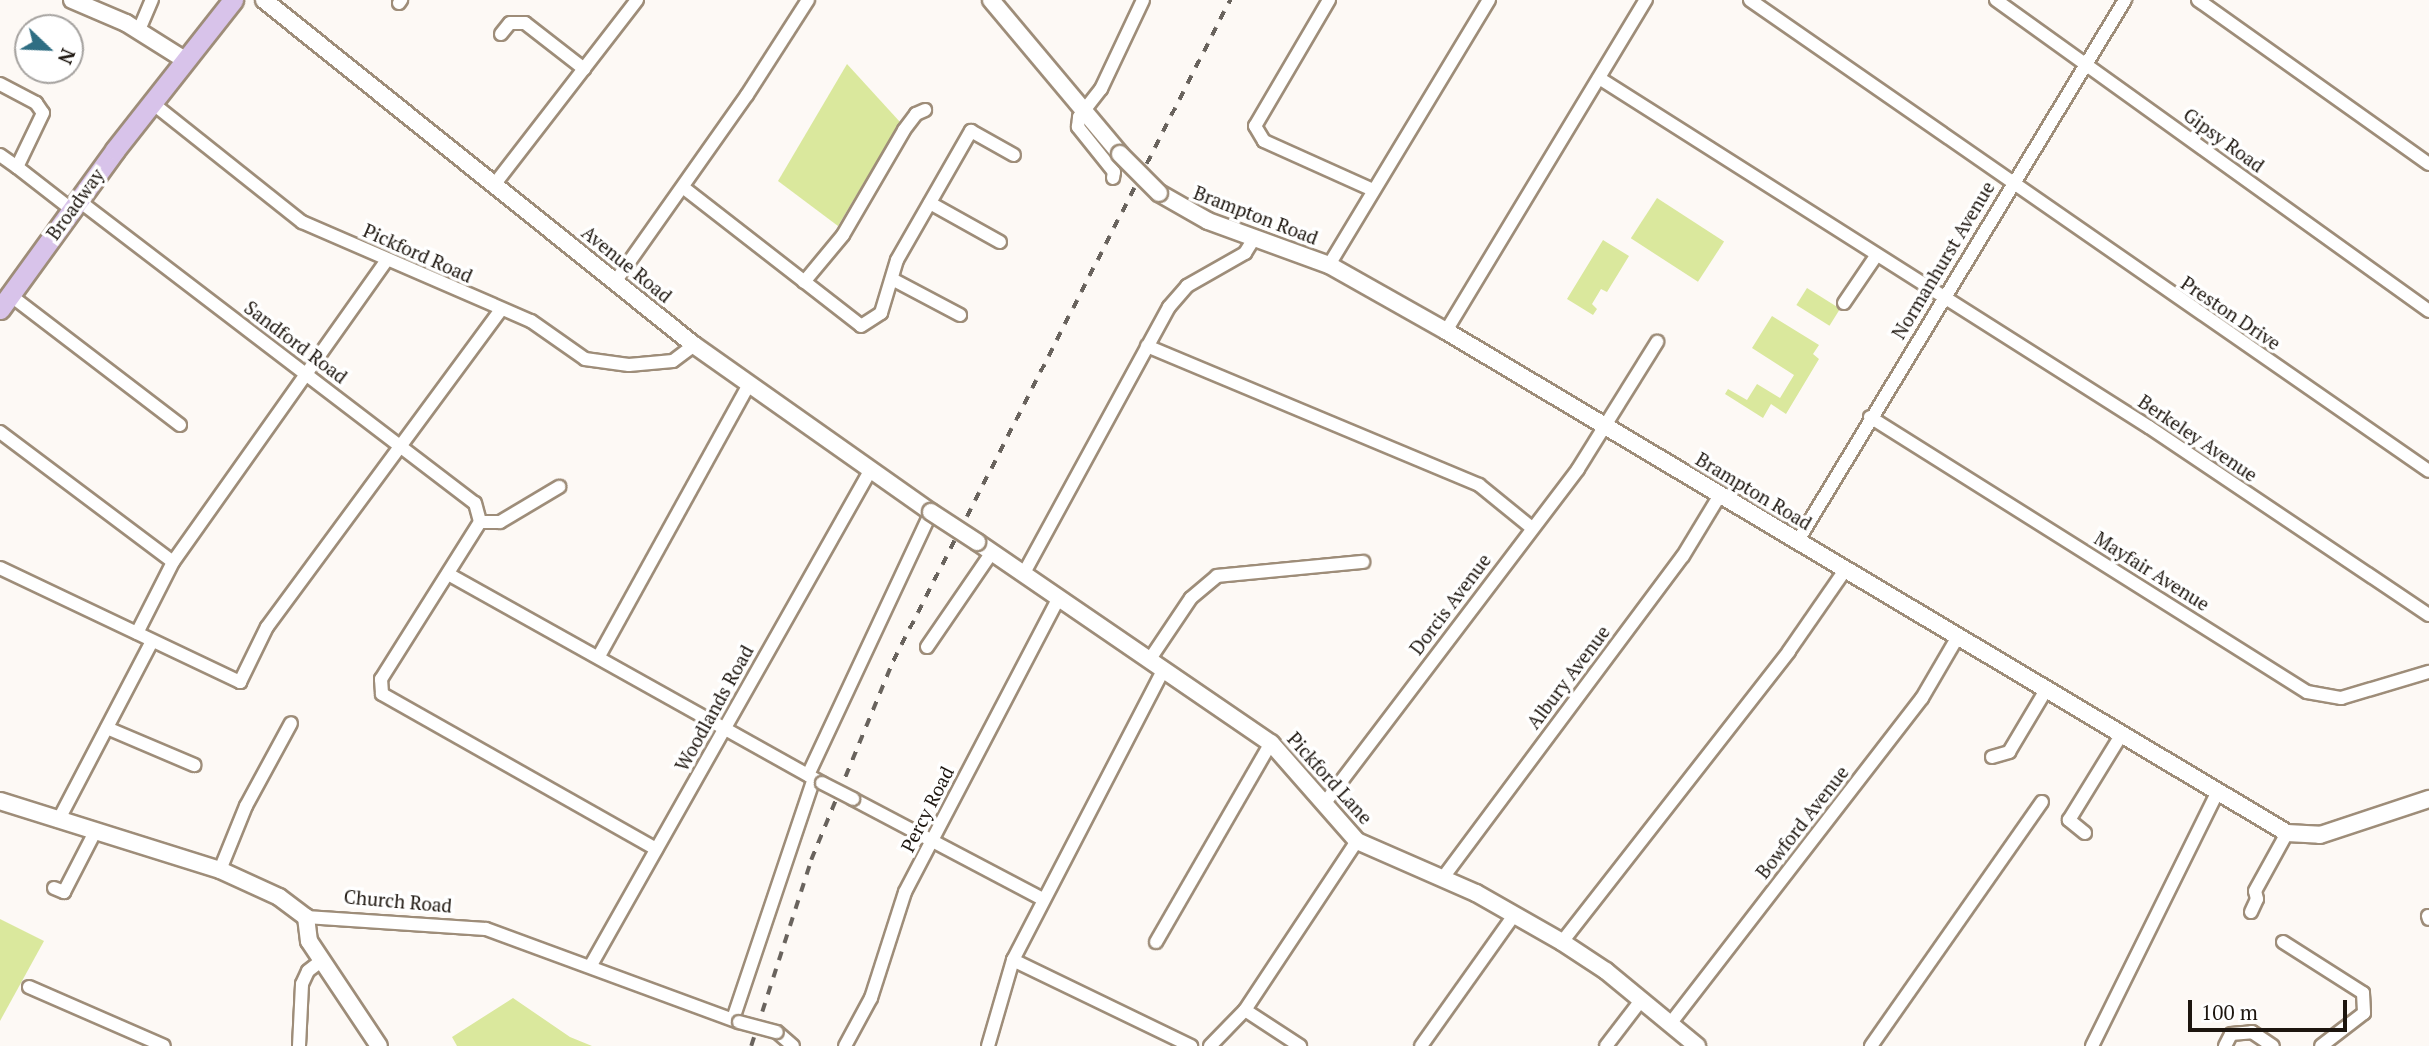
<!DOCTYPE html>
<style>
body{margin:0}
#map{position:relative;width:2429px;height:1046px;overflow:hidden;background:#fdf9f5;font-family:"PT Serif",serif}
div>[style]{position:absolute}
.green>*{inset:0;background:#dae89d;transform-origin:0 0}
.roads{filter:drop-shadow(2px 0 #9e8d79) drop-shadow(-2px 0 #9e8d79) drop-shadow(0 2px #9e8d79) drop-shadow(0 -2px #9e8d79)}
.minor>*{height:12px;margin:-6px;padding:0 6px;transform-origin:6px;border-radius:6px;background:#fff}
.tertiary>*{height:16px;margin:-8px;padding:0 8px;transform-origin:8px;border-radius:8px;background:#fff}
.primary>*{height:19px;margin:-9.5px;padding:0 9.5px;transform-origin:9.5px;border-radius:9.5px;background:#d8c3ea}
.rail>*{height:3.5px;margin-top:-1.75px;transform-origin:0;background:repeating-linear-gradient(90deg,#69635d 0 9px,transparent 0 18px)}
.bridges{filter:drop-shadow(2px 0 #9e8d79) drop-shadow(-2px 0 #9e8d79) drop-shadow(0 2px #9e8d79) drop-shadow(0 -2px #9e8d79)}
.minor-bridge>*{height:12px;margin:-6px;padding:0 6px;transform-origin:6px;border-radius:6px;background:#fff}
.tertiary-bridge>*{height:16px;margin:-8px;padding:0 8px;transform-origin:8px;border-radius:8px;background:#fff}
span{translate:-50% -50%;white-space:nowrap;text-align:center;line-height:1.15;-webkit-text-stroke:7px #fff;paint-order:stroke}
.street-label{font-size:19px;color:#1d160f}
.north{position:absolute;left:14px;top:14px;width:70px;height:70px;box-sizing:border-box;background:#fff;border:2px solid #a5a29f;border-radius:50%;rotate:113deg;font-size:19px;font-weight:700;line-height:28px;text-align:center;color:#1d160f}
.north::after{content:'';display:block;margin:auto;width:24px;height:32px;background:#2f6e83;clip-path:polygon(50% 0,100% 100%,50% 72%,0 100%)}
.scale{position:absolute;left:2188px;top:1000px;width:159px;height:32px;box-sizing:border-box;border:4px solid #1d160f;border-top:0;padding-left:9px;font-size:21px;line-height:24px;white-space:nowrap;color:#1d160f;-webkit-text-stroke:5px #fff;paint-order:stroke}
</style>
<div id="map">
<div class="green">
<div style="clip-path:polygon(847px 64px,900px 122px,838px 226px,778px 181px)"></div>
<div style="left:1657px;top:198px;width:80px;height:48px;rotate:33deg"></div>
<div style="clip-path:polygon(1603px 240px,1629px 256px,1607px 292px,1601px 289px,1592px 304px,1597px 309px,1593px 315px,1567px 299px)"></div>
<div style="left:1807px;top:288px;width:39px;height:20px;rotate:32deg"></div>
<div style="clip-path:polygon(1772px 316px,1819px 345px,1813px 354px,1819px 359px,1786px 414px,1771px 404px,1763px 418px,1725px 394px,1728px 389px,1747px 400px,1757px 384px,1780px 398px,1794px 375px,1752px 348px)"></div>
<div style="clip-path:polygon(0 919px,44px 941px,0 1021px)"></div>
<div style="clip-path:polygon(513px 998px,570px 1037px,592px 1046px,457px 1046px,452px 1037px)"></div>
</div>
<div class="roads">
<div class="minor">
<div style="left:1329px;top:0;width:146px;rotate:120.4deg"></div>
<div style="left:1255px;top:126px;width:17px;rotate:59deg"></div>
<div style="left:1264px;top:141px;width:117px;rotate:24.2deg"></div>
<div style="left:1750px;top:0;width:826px;rotate:34.75deg"></div>
<div style="left:1996px;top:0;width:533px;rotate:35.69deg"></div>
<div style="left:2198px;top:0;width:283px;rotate:35.4deg"></div>
<div style="left:399px;top:3px;width:4px;rotate:-56deg"></div>
<div style="left:139px;top:30px;width:33px;rotate:-67deg"></div>
<div style="left:501px;top:34px;width:14px;rotate:-51deg"></div>
<div style="left:510px;top:23px;width:15px"></div>
<div style="left:525px;top:23px;width:75px;rotate:37.9deg"></div>
<div style="left:1599px;top:78px;width:651px;rotate:32.4deg"></div>
<div style="left:2149px;top:427px;width:337px;rotate:33.9deg"></div>
<div style="left:0;top:84px;width:41px;rotate:27.8deg"></div>
<div style="left:36px;top:103px;width:12px;rotate:55deg"></div>
<div style="left:43px;top:113px;width:60px;rotate:115.7deg"></div>
<div style="left:17px;top:167px;width:21px;rotate:-145deg"></div>
<div style="left:151px;top:102px;width:193px;rotate:38.5deg"></div>
<div style="left:302px;top:222px;width:249px;rotate:23.4deg"></div>
<div style="left:531px;top:321px;width:66px;rotate:35.1deg"></div>
<div style="left:585px;top:359px;width:44px;rotate:7.8deg"></div>
<div style="left:629px;top:365px;width:44px;rotate:-5.2deg"></div>
<div style="left:673px;top:361px;width:26px;rotate:-37deg"></div>
<div style="left:17px;top:167px;width:68px;rotate:37.9deg"></div>
<div style="left:1113px;top:178px;width:6px;rotate:-81deg"></div>
<div style="left:1114px;top:172px;width:58px;rotate:-128.7deg"></div>
<div style="left:1078px;top:127px;width:10px;rotate:-84deg"></div>
<div style="left:1079px;top:117px;width:36px;rotate:-52deg"></div>
<div style="left:1101px;top:89px;width:98px;rotate:-64.7deg"></div>
<div style="left:494px;top:185px;width:234px;rotate:-52.3deg"></div>
<div style="left:684px;top:188px;width:224px;rotate:37.9deg"></div>
<div style="left:861px;top:326px;width:24px;rotate:-33deg"></div>
<div style="left:881px;top:313px;width:55px;rotate:-73.2deg"></div>
<div style="left:897px;top:260px;width:149px;rotate:-60.2deg"></div>
<div style="left:971px;top:131px;width:49px;rotate:29.2deg"></div>
<div style="left:78px;top:200px;width:499px;rotate:37.4deg"></div>
<div style="left:475px;top:503px;width:20px;rotate:75deg"></div>
<div style="left:930px;top:203px;width:80px;rotate:29.1deg"></div>
<div style="left:1329px;top:265px;width:310px;rotate:-58.9deg"></div>
<div style="left:892px;top:279px;width:77px;rotate:27.9deg"></div>
<div style="left:615px;top:282px;width:229px;rotate:-54.8deg"></div>
<div style="left:747px;top:95px;width:113px;rotate:-57.3deg"></div>
<div style="left:804px;top:282px;width:61px;rotate:-50.3deg"></div>
<div style="left:843px;top:235px;width:121px;rotate:-59.8deg"></div>
<div style="left:904px;top:130px;width:20px;rotate:-53deg"></div>
<div style="left:916px;top:114px;width:10px;rotate:-24deg"></div>
<div style="left:10px;top:295px;width:214px;rotate:37.4deg"></div>
<div style="left:1844px;top:303px;width:57px;rotate:-55.8deg"></div>
<div style="left:1446px;top:331px;width:387px;rotate:-58.9deg"></div>
<div style="left:1147px;top:346px;width:360px;rotate:22.7deg"></div>
<div style="left:1479px;top:485px;width:68px;rotate:39.1deg"></div>
<div style="left:1870px;top:417px;width:516px;rotate:32.18deg"></div>
<div style="left:2307px;top:692px;width:35px;rotate:10deg"></div>
<div style="left:2341px;top:698px;width:92px;rotate:-16.5deg"></div>
<div style="left:0;top:432px;width:216px;rotate:36.9deg"></div>
<div style="left:480px;top:522px;width:186px;rotate:122.2deg"></div>
<div style="left:381px;top:679px;width:15px;rotate:86deg"></div>
<div style="left:382px;top:694px;width:315px;rotate:29.5deg"></div>
<div style="left:480px;top:522px;width:20px"></div>
<div style="left:500px;top:522px;width:69px;rotate:-30.7deg"></div>
<div style="left:1797px;top:542px;width:634px;rotate:-58.82deg"></div>
<div style="left:0;top:568px;width:266px;rotate:25.4deg"></div>
<div style="left:240px;top:682px;width:61px;rotate:-63.9deg"></div>
<div style="left:267px;top:627px;width:394px;rotate:-53.6deg"></div>
<div style="left:1024px;top:573px;width:303px;rotate:-61.4deg"></div>
<div style="left:1169px;top:307px;width:28px;rotate:-49deg"></div>
<div style="left:1187px;top:286px;width:67px;rotate:-29.6deg"></div>
<div style="left:1245px;top:253px;width:19px;rotate:-58deg"></div>
<div style="left:448px;top:574px;width:428px;rotate:29.2deg"></div>
<div style="left:137px;top:633px;width:80px;rotate:-63.1deg"></div>
<div style="left:173px;top:562px;width:369px;rotate:-54.7deg"></div>
<div style="left:927px;top:647px;width:115px;rotate:-55.6deg"></div>
<div style="left:599px;top:656px;width:308px;rotate:-61.1deg"></div>
<div style="left:1150px;top:659px;width:73px;rotate:-56.1deg"></div>
<div style="left:1191px;top:598px;width:34px;rotate:-40deg"></div>
<div style="left:1217px;top:576px;width:147px;rotate:-5.5deg"></div>
<div style="left:107px;top:728px;width:95px;rotate:23deg"></div>
<div style="left:1992px;top:757px;width:18px;rotate:-16deg"></div>
<div style="left:2009px;top:752px;width:72px;rotate:-59.2deg"></div>
<div style="left:808px;top:775px;width:290px;rotate:-64.9deg"></div>
<div style="left:853px;top:799px;width:215px;rotate:27.8deg"></div>
<div style="left:1324px;top:804px;width:420px;rotate:-52.8deg"></div>
<div style="left:1578px;top:469px;width:150px;rotate:-58.1deg"></div>
<div style="left:58px;top:821px;width:203px;rotate:-62.4deg"></div>
<div style="left:2085px;top:833px;width:21px;rotate:-141deg"></div>
<div style="left:2069px;top:820px;width:101px;rotate:-58.4deg"></div>
<div style="left:220px;top:870px;width:69px;rotate:-67.9deg"></div>
<div style="left:246px;top:806px;width:94px;rotate:-61.5deg"></div>
<div style="left:1442px;top:879px;width:403px;rotate:-53.3deg"></div>
<div style="left:1683px;top:556px;width:71px;rotate:-58.8deg"></div>
<div style="left:54px;top:888px;width:11px;rotate:22deg"></div>
<div style="left:64px;top:892px;width:68px;rotate:-62.7deg"></div>
<div style="left:2251px;top:912px;width:14px;rotate:-65deg"></div>
<div style="left:2257px;top:899px;width:8px;rotate:-104deg"></div>
<div style="left:2255px;top:891px;width:66px;rotate:-61.1deg"></div>
<div style="left:2428px;top:916px;width:3px;rotate:72deg"></div>
<div style="left:306px;top:917px;width:180px;rotate:3.8deg"></div>
<div style="left:486px;top:929px;width:270px;rotate:20.2deg"></div>
<div style="left:1156px;top:942px;width:230px;rotate:-60deg"></div>
<div style="left:1562px;top:942px;width:369px;rotate:-52deg"></div>
<div style="left:1789px;top:651px;width:98px;rotate:-55.3deg"></div>
<div style="left:2283px;top:942px;width:95px;rotate:32.5deg"></div>
<div style="left:2363px;top:993px;width:20px;rotate:87deg"></div>
<div style="left:2364px;top:1013px;width:54px;rotate:142.5deg"></div>
<div style="left:1013px;top:960px;width:198px;rotate:25.8deg"></div>
<div style="left:591px;top:965px;width:567px;rotate:-60.54deg"></div>
<div style="left:29px;top:987px;width:147px;rotate:23.6deg"></div>
<div style="left:1245px;top:1010px;width:66px;rotate:33.2deg"></div>
<div style="left:733px;top:1019px;width:253px;rotate:-71.4deg"></div>
<div style="left:1670px;top:1024px;width:412px;rotate:-52.3deg"></div>
<div style="left:1922px;top:698px;width:69px;rotate:-59.7deg"></div>
<div style="left:777px;top:1032px;width:21px;rotate:41deg"></div>
<div style="left:299px;top:1046px;width:62px;rotate:-87.2deg"></div>
<div style="left:302px;top:984px;width:14px;rotate:-65deg"></div>
<div style="left:308px;top:971px;width:16px;rotate:-38deg"></div>
<div style="left:845px;top:1046px;width:55px;rotate:-61.6deg"></div>
<div style="left:871px;top:998px;width:111px;rotate:-72.2deg"></div>
<div style="left:905px;top:892px;width:333px;rotate:-62.4deg"></div>
<div style="left:988px;top:1046px;width:90px;rotate:-73.8deg"></div>
<div style="left:1013px;top:960px;width:328px;rotate:-62.6deg"></div>
<div style="left:1210px;top:1046px;width:50px;rotate:-45.8deg"></div>
<div style="left:1245px;top:1010px;width:203px;rotate:-56.5deg"></div>
<div style="left:1421px;top:1046px;width:161px;rotate:-54.6deg"></div>
<div style="left:1606px;top:1046px;width:59px;rotate:-52.5deg"></div>
<div style="left:1871px;top:1046px;width:298px;rotate:-55deg"></div>
<div style="left:2092px;top:1046px;width:284px;rotate:-63.7deg"></div>
<div style="left:2225px;top:1046px;width:13px;rotate:-63deg"></div>
<div style="left:2231px;top:1034px;width:21px;rotate:-5deg"></div>
<div style="left:2252px;top:1032px;width:25px;rotate:34deg"></div>
</div>
<div class="tertiary">
<div style="left:72px;top:0;width:59px;rotate:23.1deg"></div>
<div style="left:126px;top:23px;width:70px;rotate:32.1deg"></div>
<div style="left:264px;top:0;width:551px;rotate:38.74deg"></div>
<div style="left:694px;top:345px;width:290px;rotate:35.2deg"></div>
<div style="left:991px;top:0;width:201px;rotate:50deg"></div>
<div style="left:1159px;top:193px;width:56px;rotate:29.7deg"></div>
<div style="left:1208px;top:221px;width:129px;rotate:20deg"></div>
<div style="left:1329px;top:265px;width:134px;rotate:29.4deg"></div>
<div style="left:1446px;top:331px;width:979px;rotate:30.83deg"></div>
<div style="left:2287px;top:833px;width:33px;rotate:3deg"></div>
<div style="left:2320px;top:835px;width:115px;rotate:-18.3deg"></div>
<div style="left:977px;top:542px;width:356px;rotate:34.4deg"></div>
<div style="left:1271px;top:743px;width:130px;rotate:48.7deg"></div>
<div style="left:1357px;top:841px;width:130px;rotate:23.6deg"></div>
<div style="left:1476px;top:893px;width:99px;rotate:29.7deg"></div>
<div style="left:1562px;top:942px;width:53px;rotate:33.4deg"></div>
<div style="left:1606px;top:971px;width:118px;rotate:39.5deg"></div>
<div style="left:0;top:801px;width:231px;rotate:17.4deg"></div>
<div style="left:220px;top:870px;width:65px;rotate:24.6deg"></div>
<div style="left:279px;top:897px;width:34px;rotate:37deg"></div>
<div style="left:306px;top:917px;width:24px;rotate:83deg"></div>
<div style="left:309px;top:941px;width:126px;rotate:56.3deg"></div>
</div>
<div class="primary">
<div style="left:0;top:309px;width:196px;rotate:-54.1deg"></div>
<div style="left:115px;top:150px;width:191px;rotate:-51.8deg"></div>
</div>
</div>
<div class="rail">
<div style="left:751px;top:1046px;width:195px;rotate:-72.1deg"></div>
<div style="left:811px;top:860px;width:215px;rotate:-67.6deg"></div>
<div style="left:893px;top:661px;width:742px;rotate:-62.99deg"></div>
</div>
<div class="bridges">
<div class="minor-bridge">
<div style="left:822px;top:783px;width:35px;rotate:27deg"></div>
<div style="left:739px;top:1022px;width:39px;rotate:15deg"></div>
</div>
<div class="tertiary-bridge">
<div style="left:1120px;top:154px;width:55px;rotate:45deg"></div>
<div style="left:931px;top:512px;width:55px;rotate:33.1deg"></div>
</div>
</div>
<div class="street-label">
<span style="left:2224px;top:140px;rotate:36deg">Gipsy Road</span>
<span style="left:75px;top:204px;rotate:-54deg">Broadway</span>
<span style="left:1256px;top:215px;rotate:21deg">Brampton Road</span>
<span style="left:418px;top:253px;rotate:24deg">Pickford Road</span>
<span style="left:1943px;top:260px;rotate:-59deg">Normanhurst Avenue</span>
<span style="left:627px;top:264px;rotate:39deg">Avenue Road</span>
<span style="left:2231px;top:313px;rotate:34deg">Preston Drive</span>
<span style="left:296px;top:342px;rotate:37deg">Sandford Road</span>
<span style="left:2198px;top:438px;rotate:34deg">Berkeley Avenue</span>
<span style="left:1754px;top:491px;rotate:31deg">Brampton Road</span>
<span style="left:2152px;top:571px;rotate:32deg">Mayfair Avenue</span>
<span style="left:1450px;top:604px;rotate:-53deg">Dorcis Avenue</span>
<span style="left:1568px;top:677px;rotate:-53deg">Albury Avenue</span>
<span style="left:714px;top:708px;rotate:-61deg">Woodlands Road</span>
<span style="left:1330px;top:778px;rotate:48deg">Pickford Lane</span>
<span style="left:927px;top:809px;rotate:-63deg">Percy Road</span>
<span style="left:1802px;top:822px;rotate:-52deg">Bowford Avenue</span>
<span style="left:398px;top:901px;rotate:5deg">Church Road</span>
</div>
<div class="north">N</div>
<div class="scale">100 m</div>
</div>
